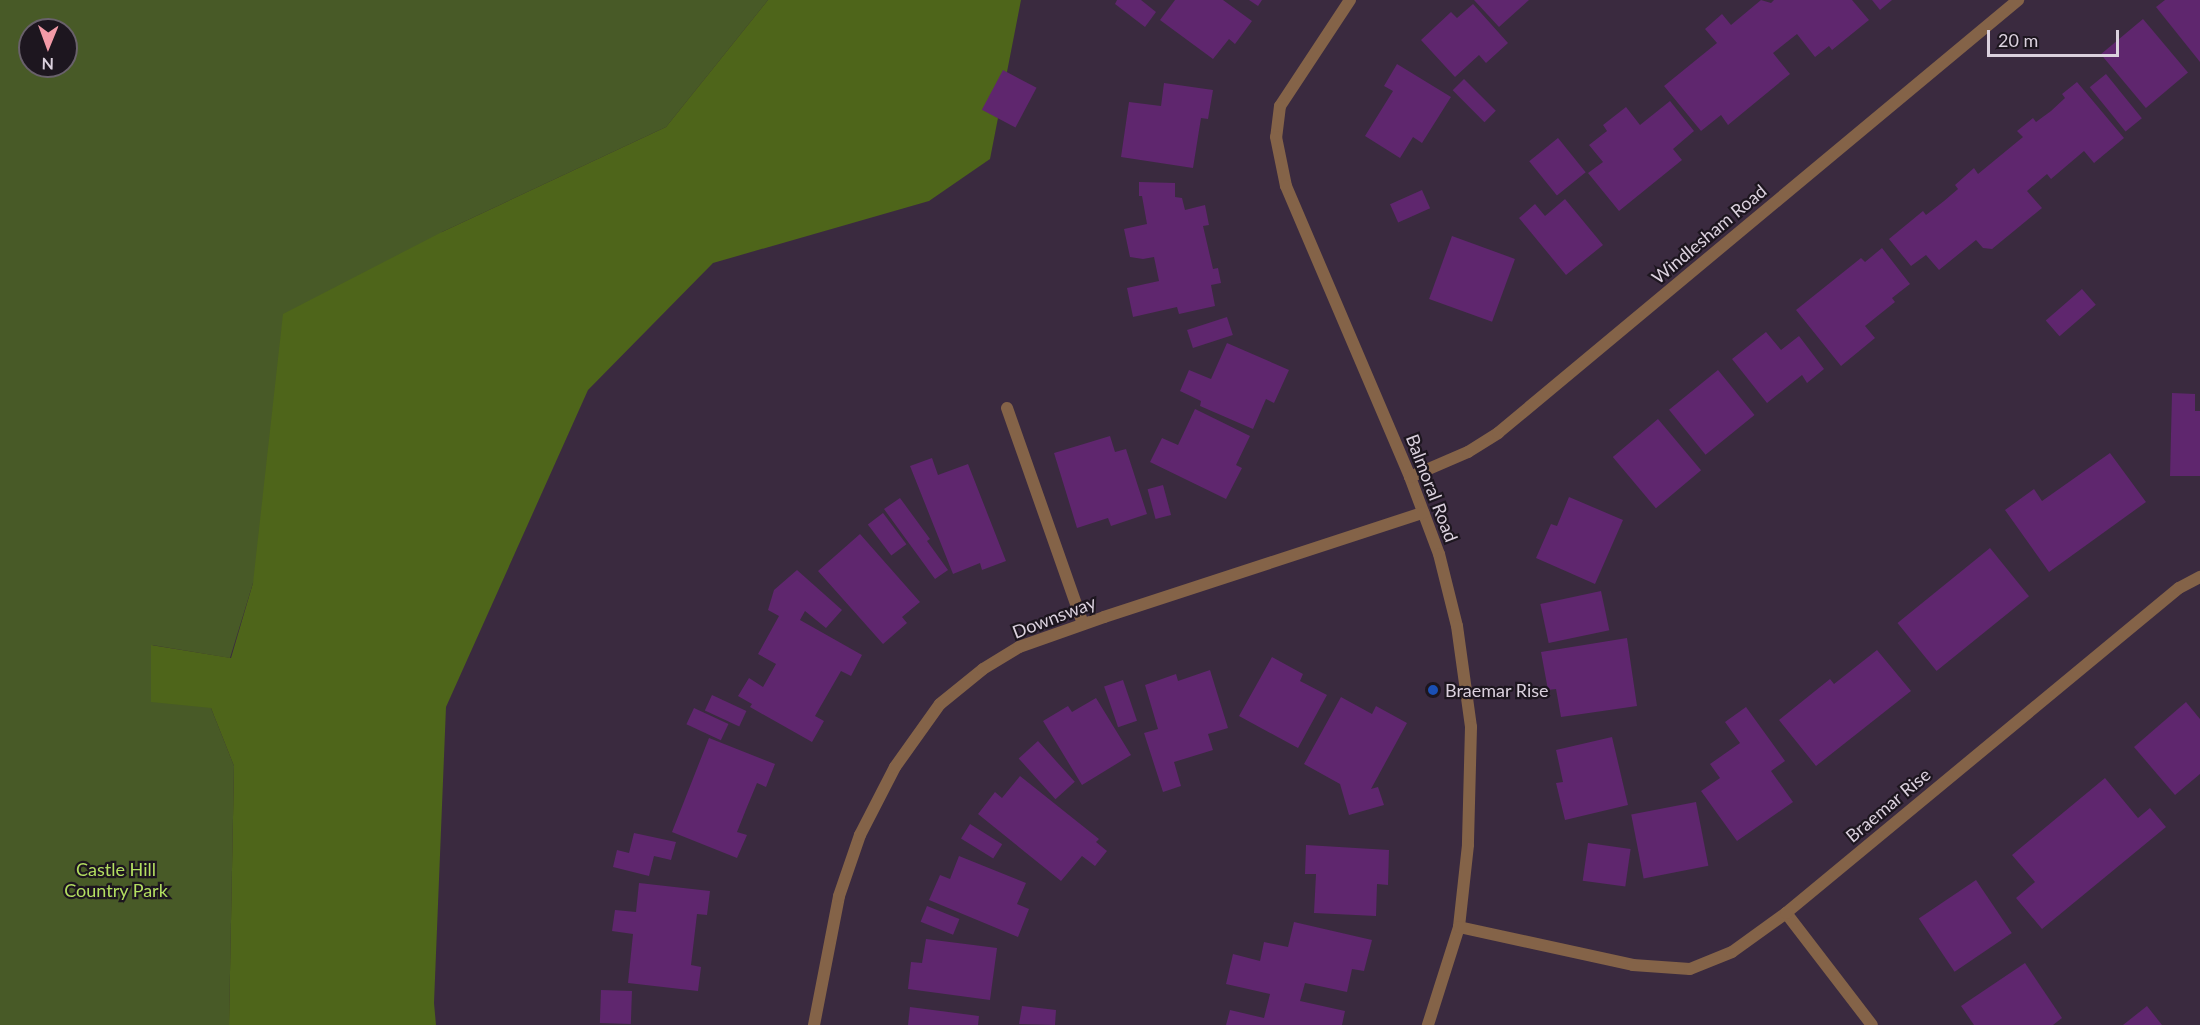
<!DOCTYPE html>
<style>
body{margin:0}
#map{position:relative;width:2200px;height:1025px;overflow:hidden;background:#3a2a3f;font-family:Lato,sans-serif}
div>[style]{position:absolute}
.green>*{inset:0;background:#485a27}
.forest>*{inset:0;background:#4e651a}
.building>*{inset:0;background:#5f266e;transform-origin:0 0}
.service>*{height:12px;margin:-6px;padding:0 6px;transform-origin:6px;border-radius:6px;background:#846348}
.minor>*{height:12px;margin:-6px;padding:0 6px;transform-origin:6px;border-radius:6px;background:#846348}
.dots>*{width:16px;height:16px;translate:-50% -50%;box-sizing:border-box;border:3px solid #1d161f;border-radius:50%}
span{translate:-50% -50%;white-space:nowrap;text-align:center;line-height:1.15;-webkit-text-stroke:4.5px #1d161f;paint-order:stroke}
.street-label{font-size:18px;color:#dbd1de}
.poi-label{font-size:18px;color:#dbd1de}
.left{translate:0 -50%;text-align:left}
.park-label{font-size:18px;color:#b4df61}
.north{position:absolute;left:18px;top:18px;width:60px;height:60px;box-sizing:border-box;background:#1d161f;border:2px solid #69616b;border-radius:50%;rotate:181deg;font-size:16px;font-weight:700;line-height:24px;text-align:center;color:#dbd1de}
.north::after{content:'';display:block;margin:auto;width:21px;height:27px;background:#f39aa7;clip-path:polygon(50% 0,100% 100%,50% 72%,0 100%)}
.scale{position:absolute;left:1987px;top:30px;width:132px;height:27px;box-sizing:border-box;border:3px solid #dbd1de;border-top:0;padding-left:8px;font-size:18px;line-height:21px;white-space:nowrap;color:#dbd1de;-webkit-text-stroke:4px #1d161f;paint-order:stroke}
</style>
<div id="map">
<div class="green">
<div style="clip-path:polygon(evenodd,0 0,768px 0,666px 127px,442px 232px,253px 583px,230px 658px,152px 645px,211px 708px,234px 766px,229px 1025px,0 1025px,0 0,30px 30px,66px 30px,66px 66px,30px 66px,30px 30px)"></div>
</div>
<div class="forest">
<div style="clip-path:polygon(768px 0,1021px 0,990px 159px,929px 201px,713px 263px,588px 390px,446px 707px,434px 1003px,436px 1025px,229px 1025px,234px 766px,211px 708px,151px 702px,151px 645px,231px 658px,253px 583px,283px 314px,442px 232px,666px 127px)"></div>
</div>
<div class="building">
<div style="clip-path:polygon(1117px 0,1141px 0,1156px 12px,1145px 27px,1115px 4px)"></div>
<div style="clip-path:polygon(1175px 0,1223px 0,1252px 21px,1235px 44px,1229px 39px,1213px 59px,1160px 20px)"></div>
<div style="clip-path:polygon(1249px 0,1262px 0,1258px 6px)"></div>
<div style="clip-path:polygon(1474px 0,1529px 0,1499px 27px)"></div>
<div style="clip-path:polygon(1761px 0,1771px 3px,1774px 0,1852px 0,1869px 20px,1832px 50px,1829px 46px,1815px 57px,1797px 34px,1773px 53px,1790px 74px,1728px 125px,1721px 115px,1701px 131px,1664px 86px,1717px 43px,1705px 29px,1722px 14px,1731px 25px)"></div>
<div style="clip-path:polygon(1872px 0,1892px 0,1880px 10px)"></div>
<div style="clip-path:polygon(2165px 0,2200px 0,2200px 62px,2156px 7px)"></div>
<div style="clip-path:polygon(1473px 4px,1508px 43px,1486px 63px,1479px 55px,1455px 77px,1421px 40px,1451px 12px,1457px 18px)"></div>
<div style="left:2143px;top:19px;width:70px;height:55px;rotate:50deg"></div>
<div style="clip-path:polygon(1397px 64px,1451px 97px,1422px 143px,1413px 137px,1400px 158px,1365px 136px,1393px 91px,1384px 86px)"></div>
<div style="left:1003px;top:70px;width:38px;height:45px;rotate:28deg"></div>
<div style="left:2106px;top:74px;width:57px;height:21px;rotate:51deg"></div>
<div style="left:1464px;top:79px;width:45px;height:16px;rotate:45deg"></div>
<div style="clip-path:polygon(2077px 82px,2124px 138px,2094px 163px,2084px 151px,2051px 179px,2047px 174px,2027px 191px,2042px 208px,1992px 249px,1983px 248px,1976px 240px,1939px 270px,1926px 255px,1911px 266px,1889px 239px,1923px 211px,1926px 215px,1944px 201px,1958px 189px,1955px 185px,1974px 168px,1978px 174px,2023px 137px,2017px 131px,2033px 118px,2036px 122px,2051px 111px,2065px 98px,2062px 94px)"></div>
<div style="clip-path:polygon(1164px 83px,1213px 90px,1208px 119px,1201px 118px,1193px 168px,1121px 157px,1129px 102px,1161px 106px)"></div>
<div style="clip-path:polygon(1670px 101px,1694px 131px,1673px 149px,1682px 160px,1619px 211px,1588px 173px,1603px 162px,1589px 145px,1607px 131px,1603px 125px,1626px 107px,1640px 125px)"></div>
<div style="left:1558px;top:138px;width:44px;height:37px;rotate:51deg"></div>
<div style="clip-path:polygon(1139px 182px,1175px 183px,1175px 197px,1182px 198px,1185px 210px,1205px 205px,1209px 225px,1203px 226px,1213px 269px,1218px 268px,1221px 283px,1211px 285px,1215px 306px,1179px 314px,1177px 307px,1133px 317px,1127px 288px,1159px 281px,1154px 257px,1143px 259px,1130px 257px,1124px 229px,1147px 224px,1142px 196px,1139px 196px)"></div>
<div style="left:1422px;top:190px;width:20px;height:35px;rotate:66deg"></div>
<div style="clip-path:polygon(1565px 199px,1603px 245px,1566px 275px,1519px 218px,1535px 204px,1545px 216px)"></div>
<div style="left:1452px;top:236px;width:67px;height:67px;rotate:20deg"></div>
<div style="clip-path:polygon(1882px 248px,1910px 284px,1892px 298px,1895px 302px,1865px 326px,1875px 338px,1841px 366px,1796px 310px,1861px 258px,1865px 262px)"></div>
<div style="left:2082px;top:289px;width:21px;height:48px;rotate:49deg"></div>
<div style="left:1227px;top:317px;width:19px;height:42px;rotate:72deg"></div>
<div style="clip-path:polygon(1766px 332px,1781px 350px,1799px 336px,1824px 369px,1807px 383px,1802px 375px,1767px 403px,1732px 359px)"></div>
<div style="clip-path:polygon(1227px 343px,1289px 370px,1274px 403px,1266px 399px,1253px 429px,1200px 406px,1201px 401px,1180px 391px,1189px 370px,1211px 379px)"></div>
<div style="left:1718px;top:370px;width:58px;height:63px;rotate:51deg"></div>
<div style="clip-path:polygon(2172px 393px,2195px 394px,2195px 411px,2200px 411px,2200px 476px,2170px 476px)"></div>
<div style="clip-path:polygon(1195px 409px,1250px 436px,1236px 465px,1242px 468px,1226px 499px,1150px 462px,1162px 438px,1178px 445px)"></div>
<div style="left:1658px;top:419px;width:67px;height:59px;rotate:50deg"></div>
<div style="clip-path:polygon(1110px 436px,1115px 452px,1126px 449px,1147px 514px,1111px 526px,1108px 518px,1077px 528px,1054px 453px)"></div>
<div style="clip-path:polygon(2110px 453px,2146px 502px,2049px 572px,2005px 510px,2034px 489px,2042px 501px)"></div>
<div style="clip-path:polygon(932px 458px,938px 475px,968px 464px,1006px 561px,982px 570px,980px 563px,953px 574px,910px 466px)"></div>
<div style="left:1163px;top:485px;width:31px;height:16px;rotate:75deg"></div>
<div style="clip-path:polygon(1569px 497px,1623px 520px,1595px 584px,1536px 558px,1551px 524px,1557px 526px)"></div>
<div style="clip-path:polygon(900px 498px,930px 539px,927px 541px,948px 570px,935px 579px,884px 509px)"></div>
<div style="left:883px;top:513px;width:39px;height:19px;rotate:53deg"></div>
<div style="clip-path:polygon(860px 534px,920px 602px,902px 617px,907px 623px,883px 644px,818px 571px)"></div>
<div style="left:1990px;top:548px;width:62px;height:119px;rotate:51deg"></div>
<div style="clip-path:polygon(797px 570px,842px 610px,826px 628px,805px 611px,800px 620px,862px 655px,851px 676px,841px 671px,815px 716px,824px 721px,812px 742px,750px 707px,752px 704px,738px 696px,749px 678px,763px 687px,776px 664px,758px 654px,779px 616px,768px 610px,774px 590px)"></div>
<div style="left:1601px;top:591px;width:40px;height:62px;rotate:78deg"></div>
<div style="clip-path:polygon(1627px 638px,1637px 706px,1561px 717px,1556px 689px,1548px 690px,1541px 652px)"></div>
<div style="clip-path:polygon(1877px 650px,1911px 691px,1816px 766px,1779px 720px,1830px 679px,1834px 684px)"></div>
<div style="clip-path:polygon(1272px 657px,1303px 674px,1300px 681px,1327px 695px,1298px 748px,1239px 716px)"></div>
<div style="clip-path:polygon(1210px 670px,1228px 728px,1208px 734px,1213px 750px,1174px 762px,1181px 786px,1163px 792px,1144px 733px,1158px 729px,1145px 685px,1176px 674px,1178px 681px)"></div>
<div style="left:1123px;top:680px;width:43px;height:20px;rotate:71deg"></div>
<div style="left:712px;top:695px;width:38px;height:17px;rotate:25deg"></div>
<div style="clip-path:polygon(1341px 697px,1372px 714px,1376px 706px,1407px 723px,1371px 789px,1378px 787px,1384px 805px,1349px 815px,1340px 784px,1304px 764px)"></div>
<div style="clip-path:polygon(1096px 698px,1131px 755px,1082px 785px,1043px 721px,1068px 706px,1072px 712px)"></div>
<div style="clip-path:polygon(2186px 702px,2200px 719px,2200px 774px,2175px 795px,2134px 747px)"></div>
<div style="clip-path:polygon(1746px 707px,1785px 761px,1771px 771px,1793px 802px,1737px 841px,1701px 791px,1720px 778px,1710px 764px,1740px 743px,1725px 722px)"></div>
<div style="left:694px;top:708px;width:38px;height:18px;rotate:25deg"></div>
<div style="clip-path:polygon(1612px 737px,1628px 805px,1565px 820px,1556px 783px,1563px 782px,1556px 750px)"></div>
<div style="clip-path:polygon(709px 738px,775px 764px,766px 787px,757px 783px,747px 807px,737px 832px,747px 835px,737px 858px,672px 832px)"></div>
<div style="left:1038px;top:741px;width:55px;height:26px;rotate:48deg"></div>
<div style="clip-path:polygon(1020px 776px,1099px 839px,1096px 842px,1107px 851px,1095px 866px,1082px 856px,1061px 881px,978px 814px,995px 792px,1002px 798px)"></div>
<div style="clip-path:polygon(2105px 778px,2138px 818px,2150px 808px,2166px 827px,2042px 929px,2016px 898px,2035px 882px,2012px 855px)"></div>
<div style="left:1696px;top:802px;width:65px;height:66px;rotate:79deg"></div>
<div style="left:970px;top:824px;width:38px;height:17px;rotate:32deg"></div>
<div style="clip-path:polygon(634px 833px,676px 842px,671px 860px,654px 856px,649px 876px,613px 867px,617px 850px,629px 853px)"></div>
<div style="left:1588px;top:843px;width:43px;height:38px;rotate:8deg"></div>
<div style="clip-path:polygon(1306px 845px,1389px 850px,1388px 885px,1377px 884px,1376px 916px,1314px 913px,1316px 874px,1305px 874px)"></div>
<div style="clip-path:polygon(959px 856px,1026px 883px,1017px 904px,1029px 909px,1018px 937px,929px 900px,940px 875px,950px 879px)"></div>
<div style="left:1976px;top:880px;width:64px;height:69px;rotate:56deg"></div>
<div style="clip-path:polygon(639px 883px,710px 891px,707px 915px,697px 914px,691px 965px,701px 967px,698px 991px,628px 983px,633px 934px,612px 931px,615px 910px,636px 912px)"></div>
<div style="left:927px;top:906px;width:35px;height:17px;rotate:22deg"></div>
<div style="clip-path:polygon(1294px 922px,1372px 940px,1364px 971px,1352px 969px,1347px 992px,1305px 983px,1300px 1001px,1345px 1011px,1342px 1025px,1226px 1025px,1230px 1010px,1264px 1018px,1270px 994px,1226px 984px,1233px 954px,1260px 961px,1264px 942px,1288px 947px)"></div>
<div style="clip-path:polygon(926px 939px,997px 948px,990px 1000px,908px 989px,911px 962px,922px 963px)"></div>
<div style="clip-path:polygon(2025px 963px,2062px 1018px,2053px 1025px,1974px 1025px,1961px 1006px)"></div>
<div style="left:601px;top:990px;width:31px;height:33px;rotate:2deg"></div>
<div style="clip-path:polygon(1022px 1006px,1056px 1010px,1055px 1025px,1019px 1024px)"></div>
<div style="clip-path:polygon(2147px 1006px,2162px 1025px,2123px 1025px)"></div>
<div style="clip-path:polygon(910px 1007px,979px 1016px,978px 1025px,908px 1025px)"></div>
</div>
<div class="service">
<div style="left:1007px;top:408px;width:229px;rotate:70.6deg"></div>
</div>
<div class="minor">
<div style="left:1350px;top:0;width:127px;rotate:123.4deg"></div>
<div style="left:1280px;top:106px;width:31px;rotate:97deg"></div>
<div style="left:1276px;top:137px;width:50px;rotate:78.5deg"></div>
<div style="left:1286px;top:186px;width:316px;rotate:66.9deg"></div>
<div style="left:1410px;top:477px;width:82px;rotate:69.4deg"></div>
<div style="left:1439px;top:554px;width:74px;rotate:76deg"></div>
<div style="left:1457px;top:626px;width:102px;rotate:82.1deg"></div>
<div style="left:1471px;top:727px;width:118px;rotate:91.5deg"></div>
<div style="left:1468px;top:845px;width:82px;rotate:96.3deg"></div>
<div style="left:1459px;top:927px;width:103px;rotate:107.6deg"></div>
<div style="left:1410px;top:477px;width:63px;rotate:-23.3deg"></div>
<div style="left:1468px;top:452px;width:36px;rotate:-32deg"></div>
<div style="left:1498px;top:433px;width:677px;rotate:-39.78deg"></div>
<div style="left:1786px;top:913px;width:141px;rotate:52.5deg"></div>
<div style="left:1459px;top:927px;width:178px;rotate:12.3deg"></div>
<div style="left:1633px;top:965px;width:57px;rotate:4deg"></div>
<div style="left:1690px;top:969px;width:45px;rotate:-22deg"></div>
<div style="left:1732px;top:952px;width:67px;rotate:-35.8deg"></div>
<div style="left:1786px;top:913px;width:510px;rotate:-39.59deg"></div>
<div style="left:2179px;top:588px;width:24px;rotate:-28deg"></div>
<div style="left:814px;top:1025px;width:131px;rotate:-79deg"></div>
<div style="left:839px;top:896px;width:65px;rotate:-71deg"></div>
<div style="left:860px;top:835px;width:76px;rotate:-62.8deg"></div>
<div style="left:895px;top:767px;width:77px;rotate:-54.5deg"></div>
<div style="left:940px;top:704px;width:55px;rotate:-39.1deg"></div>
<div style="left:983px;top:669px;width:42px;rotate:-31.4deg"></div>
<div style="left:1019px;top:647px;width:90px;rotate:-19.4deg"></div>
<div style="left:1104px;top:617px;width:336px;rotate:-18.1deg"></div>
</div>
<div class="dots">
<div style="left:1433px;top:690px;background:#1a4fb4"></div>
</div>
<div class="street-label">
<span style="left:1709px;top:234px;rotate:-40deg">Windlesham Road</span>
<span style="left:1432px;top:488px;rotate:69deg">Balmoral Road</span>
<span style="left:1054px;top:617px;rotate:-21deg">Downsway</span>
<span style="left:1888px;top:805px;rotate:-40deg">Braemar Rise</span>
</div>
<div class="poi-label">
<span class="left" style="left:1445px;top:690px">Braemar Rise</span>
</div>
<div class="park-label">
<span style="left:116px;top:880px">Castle Hill<br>Country Park</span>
</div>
<div class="north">N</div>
<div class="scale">20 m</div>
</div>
